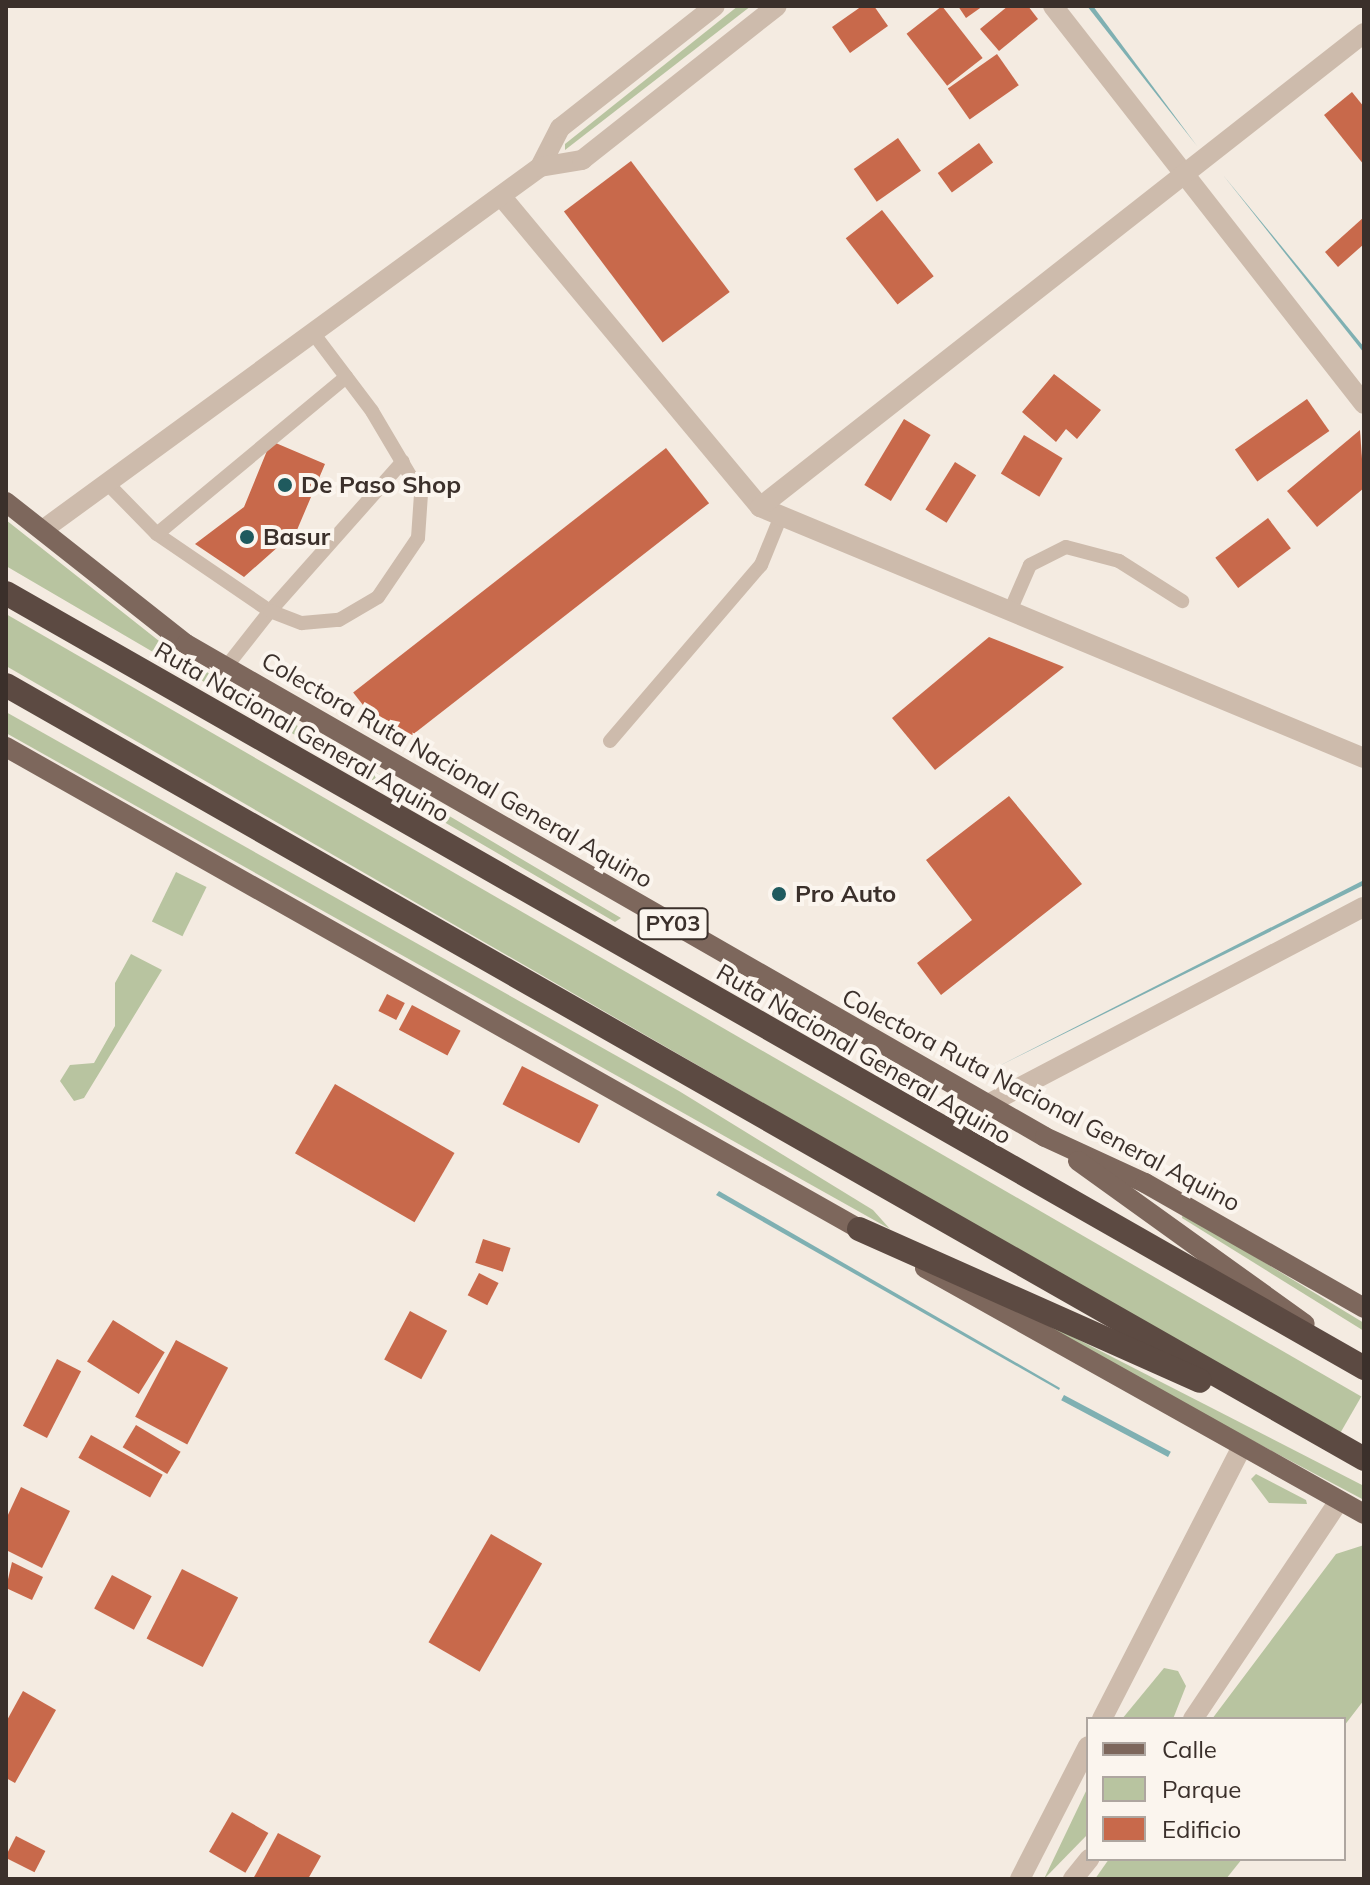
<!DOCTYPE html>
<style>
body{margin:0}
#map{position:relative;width:1370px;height:1885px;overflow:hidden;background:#f4ebe1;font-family:Mulish,sans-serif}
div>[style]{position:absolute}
.green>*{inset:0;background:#b8c4a0;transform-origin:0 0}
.water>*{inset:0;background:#7fb0b2;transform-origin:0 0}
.building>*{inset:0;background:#c8694b;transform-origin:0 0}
.service>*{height:14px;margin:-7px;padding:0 7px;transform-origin:7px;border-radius:7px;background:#cdbbac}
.minor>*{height:20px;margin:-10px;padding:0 10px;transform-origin:10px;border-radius:10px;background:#cdbbac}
.tertiary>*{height:20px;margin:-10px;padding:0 10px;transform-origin:10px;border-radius:10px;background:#cdbbac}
.primary>*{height:20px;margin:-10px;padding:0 10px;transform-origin:10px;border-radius:10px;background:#7d675c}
.motorway>*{height:24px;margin:-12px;padding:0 12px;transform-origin:12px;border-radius:12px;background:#5c4a42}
.dots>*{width:22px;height:22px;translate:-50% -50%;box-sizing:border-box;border:4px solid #fbf5ee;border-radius:50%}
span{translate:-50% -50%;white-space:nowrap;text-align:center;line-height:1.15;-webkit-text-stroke:8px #fbf5ee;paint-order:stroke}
.shield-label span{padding:2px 6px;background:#fbf5ee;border:2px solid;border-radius:6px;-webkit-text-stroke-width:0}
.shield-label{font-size:22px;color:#3b302b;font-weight:700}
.poi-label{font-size:24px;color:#3b302b;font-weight:700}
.left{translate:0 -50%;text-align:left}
.street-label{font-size:24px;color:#3b302b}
.frame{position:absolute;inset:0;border:8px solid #3b302b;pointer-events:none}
.legend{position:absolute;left:1086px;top:1717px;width:260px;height:144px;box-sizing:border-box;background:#fbf5ee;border:2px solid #aea6a0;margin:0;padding:10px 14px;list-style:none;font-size:24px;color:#3b302b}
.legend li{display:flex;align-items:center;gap:16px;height:40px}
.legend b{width:40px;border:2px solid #aea6a0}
</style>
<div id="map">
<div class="green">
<div style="clip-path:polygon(738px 6px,751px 6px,565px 150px,565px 144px)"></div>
<div style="clip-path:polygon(6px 520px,173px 652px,621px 918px,615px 922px,6px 566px)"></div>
<div style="left:6px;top:614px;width:1565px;height:45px;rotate:30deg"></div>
<div style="clip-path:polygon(6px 712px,679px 1091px,873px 1210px,890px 1229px,6px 733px)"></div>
<div style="left:176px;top:872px;width:34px;height:55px;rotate:26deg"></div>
<div style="clip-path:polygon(131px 954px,162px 970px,84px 1098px,74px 1101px,60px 1081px,70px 1065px,94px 1063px,115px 1026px,115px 983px)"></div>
<div style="clip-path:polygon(1183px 1213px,1364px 1323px,1364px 1331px,1182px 1218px)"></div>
<div style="clip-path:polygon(1038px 1319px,1364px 1486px,1364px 1500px,1035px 1325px)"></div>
<div style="clip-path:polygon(1256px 1474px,1306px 1500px,1307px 1504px,1269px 1503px,1251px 1479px)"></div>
<div style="clip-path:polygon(1364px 1545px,1364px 1700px,1344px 1726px,1344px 1719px,1212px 1719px,1336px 1554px)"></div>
<div style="clip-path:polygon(1164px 1668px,1178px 1671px,1186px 1686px,1173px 1719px,1122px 1719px)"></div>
<div style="clip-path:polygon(1088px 1787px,1088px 1834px,1044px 1879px)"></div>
<div style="clip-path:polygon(1109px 1859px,1242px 1859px,1226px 1879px,1095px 1879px)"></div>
</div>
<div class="water">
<div style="clip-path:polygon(1087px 6px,1093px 6px,1197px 146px)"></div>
<div style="clip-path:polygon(1223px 175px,1364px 347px,1364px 353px)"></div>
<div style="clip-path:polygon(1364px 880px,1364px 885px,993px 1069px)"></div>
<div style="clip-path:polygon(719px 1191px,1060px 1388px,1059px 1390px,716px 1195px)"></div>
<div style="left:1064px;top:1395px;width:121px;height:6px;rotate:28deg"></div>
</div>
<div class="building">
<div style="clip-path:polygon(862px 6px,874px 6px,888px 26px,850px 53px,832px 27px)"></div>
<div style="left:942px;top:6px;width:66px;height:45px;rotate:52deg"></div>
<div style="clip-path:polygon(958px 6px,983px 6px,966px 18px)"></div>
<div style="clip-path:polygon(1008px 6px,1028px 6px,1038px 19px,999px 51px,980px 29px)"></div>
<div style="left:997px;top:54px;width:38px;height:60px;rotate:55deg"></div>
<div style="clip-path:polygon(1352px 92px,1364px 107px,1364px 165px,1324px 115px)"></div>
<div style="left:898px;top:138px;width:40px;height:54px;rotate:55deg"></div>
<div style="left:979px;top:143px;width:24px;height:51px;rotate:54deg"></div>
<div style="left:631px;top:161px;width:164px;height:84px;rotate:53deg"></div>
<div style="left:882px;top:210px;width:84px;height:46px;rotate:52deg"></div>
<div style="clip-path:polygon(1364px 217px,1364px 244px,1338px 267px,1325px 252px)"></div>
<div style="clip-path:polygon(1054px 374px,1101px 410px,1077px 439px,1066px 429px,1056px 442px,1022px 412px)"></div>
<div style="left:1307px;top:399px;width:39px;height:88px;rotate:55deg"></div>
<div style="left:904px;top:419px;width:31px;height:77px;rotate:31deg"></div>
<div style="clip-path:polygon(1360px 430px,1364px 488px,1317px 527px,1287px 491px)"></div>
<div style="left:1024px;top:435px;width:45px;height:45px;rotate:31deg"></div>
<div style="clip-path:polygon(271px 441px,325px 464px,297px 530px,244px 577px,195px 544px,244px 507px)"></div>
<div style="left:666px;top:448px;width:70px;height:397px;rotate:52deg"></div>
<div style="left:955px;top:462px;width:25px;height:56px;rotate:32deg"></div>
<div style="left:1268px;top:518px;width:38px;height:66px;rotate:53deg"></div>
<div style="clip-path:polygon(989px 637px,1064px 667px,935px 770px,892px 718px)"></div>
<div style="clip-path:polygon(1009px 796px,1082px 884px,941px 995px,917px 963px,972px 920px,926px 860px)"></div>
<div style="left:387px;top:994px;width:20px;height:19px;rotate:27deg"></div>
<div style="left:412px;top:1005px;width:55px;height:28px;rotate:28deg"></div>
<div style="left:522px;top:1066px;width:86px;height:43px;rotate:27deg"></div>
<div style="left:335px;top:1084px;width:138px;height:80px;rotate:30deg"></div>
<div style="left:483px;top:1239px;width:29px;height:25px;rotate:18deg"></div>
<div style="left:479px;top:1273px;width:22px;height:25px;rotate:27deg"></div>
<div style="left:410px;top:1311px;width:42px;height:55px;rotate:28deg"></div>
<div style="left:113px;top:1320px;width:61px;height:49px;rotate:32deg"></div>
<div style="left:176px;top:1340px;width:59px;height:87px;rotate:28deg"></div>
<div style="left:57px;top:1359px;width:27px;height:75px;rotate:27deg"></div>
<div style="left:136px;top:1425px;width:52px;height:26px;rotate:31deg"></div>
<div style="left:91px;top:1435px;width:82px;height:26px;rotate:29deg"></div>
<div style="clip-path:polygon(21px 1487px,70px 1511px,42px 1568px,6px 1550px,6px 1519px)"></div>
<div style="left:491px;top:1534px;width:59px;height:125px;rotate:30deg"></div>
<div style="clip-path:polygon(12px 1562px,43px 1577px,32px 1600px,6px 1588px)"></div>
<div style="left:182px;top:1569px;width:63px;height:78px;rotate:27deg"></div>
<div style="left:112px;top:1575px;width:45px;height:38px;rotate:28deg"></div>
<div style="clip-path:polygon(23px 1691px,56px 1710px,15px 1783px,6px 1778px,6px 1722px)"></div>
<div style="left:232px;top:1812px;width:42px;height:46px;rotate:30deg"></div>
<div style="clip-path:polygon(278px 1833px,321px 1856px,308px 1879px,253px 1879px)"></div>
<div style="left:16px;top:1836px;width:33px;height:24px;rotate:27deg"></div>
</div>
<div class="service">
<div style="left:107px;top:483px;width:71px;rotate:45.6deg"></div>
<div style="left:157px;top:534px;width:137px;rotate:34.3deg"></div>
<div style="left:270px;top:611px;width:200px;rotate:-48.4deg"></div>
<div style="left:157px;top:534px;width:246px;rotate:-39.7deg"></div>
<div style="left:1010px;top:611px;width:50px;rotate:-66.5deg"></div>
<div style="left:1030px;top:565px;width:40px;rotate:-26.6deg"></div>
<div style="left:1066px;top:547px;width:55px;rotate:14.8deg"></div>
<div style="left:1119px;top:561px;width:75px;rotate:32.4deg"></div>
<div style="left:226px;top:667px;width:71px;rotate:-51.8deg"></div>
<div style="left:270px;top:611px;width:34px;rotate:21deg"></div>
<div style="left:302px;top:623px;width:37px;rotate:-5deg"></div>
<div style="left:339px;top:620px;width:45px;rotate:-30.5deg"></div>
<div style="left:378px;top:597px;width:71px;rotate:-55.9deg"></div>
<div style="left:418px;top:538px;width:44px;rotate:-86.1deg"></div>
<div style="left:421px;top:494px;width:96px;rotate:-120.6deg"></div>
<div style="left:372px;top:411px;width:98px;rotate:-127.1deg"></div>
<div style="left:610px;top:741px;width:232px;rotate:-49.4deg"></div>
<div style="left:761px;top:565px;width:53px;rotate:-67.8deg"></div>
</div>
<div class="minor">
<div style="left:1053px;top:6px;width:505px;rotate:52deg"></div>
<div style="left:540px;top:167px;width:44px;rotate:-62.9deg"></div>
<div style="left:560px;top:128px;width:197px;rotate:-38.2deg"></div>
<div style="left:501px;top:196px;width:405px;rotate:50.2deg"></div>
<div style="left:760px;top:507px;width:654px;rotate:22.57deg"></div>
<div style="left:760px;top:507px;width:768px;rotate:-38.12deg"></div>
<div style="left:44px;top:529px;width:614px;rotate:-36.12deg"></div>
<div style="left:540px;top:167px;width:43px;rotate:-9.5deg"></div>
<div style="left:582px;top:160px;width:248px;rotate:-38.3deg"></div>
<div style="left:988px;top:1104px;width:424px;rotate:-27.7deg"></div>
</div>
<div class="tertiary">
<div style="left:1102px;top:1719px;width:306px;rotate:-62.8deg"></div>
<div style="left:1193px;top:1719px;width:262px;rotate:-56.2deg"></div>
<div style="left:1020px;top:1879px;width:149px;rotate:-62.9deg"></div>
<div style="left:1073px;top:1879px;width:26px;rotate:-51deg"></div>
</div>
<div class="primary">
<div style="left:6px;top:502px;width:229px;rotate:38.3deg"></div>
<div style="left:186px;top:644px;width:990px;rotate:29.85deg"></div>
<div style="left:1045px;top:1137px;width:110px;rotate:24.7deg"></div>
<div style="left:1145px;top:1183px;width:252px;rotate:29.7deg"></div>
<div style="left:6px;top:747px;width:992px;rotate:29.46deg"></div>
<div style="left:1078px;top:1161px;width:279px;rotate:35.7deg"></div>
<div style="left:925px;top:1268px;width:503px;rotate:29.26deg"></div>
</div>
<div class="motorway">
<div style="left:6px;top:593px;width:1564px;rotate:29.71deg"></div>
<div style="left:6px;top:685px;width:1563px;rotate:29.68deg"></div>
<div style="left:859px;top:1229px;width:373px;rotate:24deg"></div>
</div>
<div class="dots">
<div style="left:285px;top:485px;background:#1f5a5e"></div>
<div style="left:247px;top:537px;background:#1f5a5e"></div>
<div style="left:779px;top:894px;background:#1f5a5e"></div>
</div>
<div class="shield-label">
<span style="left:673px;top:924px">PY03</span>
</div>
<div class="poi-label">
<span class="left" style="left:301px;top:485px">De Paso Shop</span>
<span class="left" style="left:263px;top:537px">Basur</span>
<span class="left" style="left:795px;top:894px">Pro Auto</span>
</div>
<div class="street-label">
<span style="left:302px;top:732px;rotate:30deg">Ruta Nacional General Aquino</span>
<span style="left:457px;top:770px;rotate:30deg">Colectora Ruta Nacional General Aquino</span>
<span style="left:864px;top:1054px;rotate:30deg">Ruta Nacional General Aquino</span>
<span style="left:1041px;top:1100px;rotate:28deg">Colectora Ruta Nacional General Aquino</span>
</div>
<div class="frame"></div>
<ul class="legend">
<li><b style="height:10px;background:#7d675c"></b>Calle</li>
<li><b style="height:22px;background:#b8c4a0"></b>Parque</li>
<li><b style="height:22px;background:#c8694b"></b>Edificio</li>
</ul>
</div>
